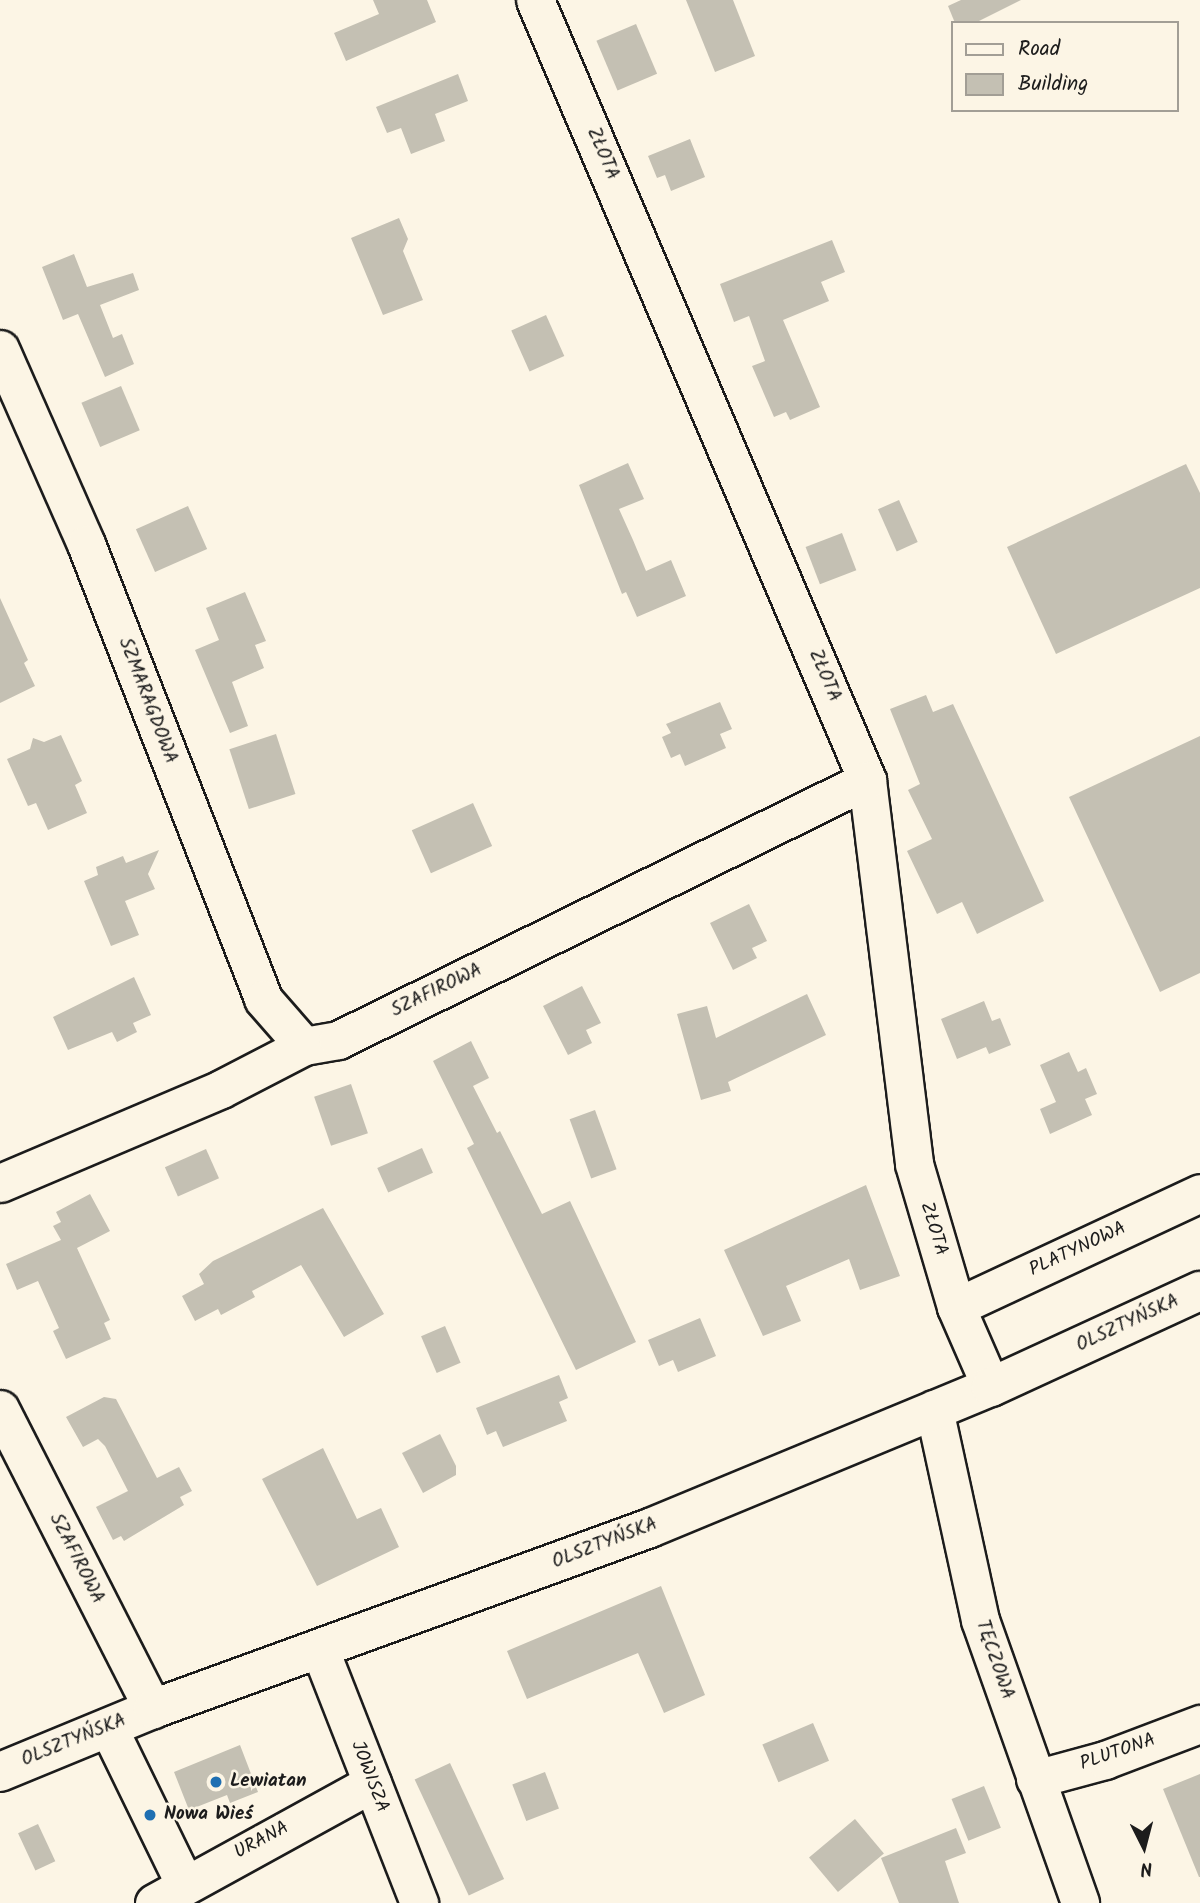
<!DOCTYPE html>
<meta charset="utf-8">
<style>
body{margin:0}
#map{position:relative;width:1200px;height:1903px;overflow:hidden;background:#fcf5e5;font-family:Kalam,sans-serif}
div>[style]{position:absolute}
.building>*{inset:0;background:#c4c0b3;transform-origin:0 0}
.roads{filter:drop-shadow(2px 0 #1c1c1c) drop-shadow(-2px 0 #1c1c1c) drop-shadow(0 2px #1c1c1c) drop-shadow(0 -2px #1c1c1c)}
.minor>*{height:37px;margin:-18.5px;padding:0 18.5px;transform-origin:18.5px;border-radius:18.5px;background:#fcf5e5}
.major>*{height:38px;margin:-19px;padding:0 19px;transform-origin:19px;border-radius:19px;background:#fcf5e5}
.dots>*{width:19px;height:19px;translate:-50% -50%;box-sizing:border-box;border:4px solid #fcf5e5;border-radius:50%}
span{translate:-50% -50%;white-space:nowrap;text-align:center;line-height:1.15;-webkit-text-stroke:5px #fcf5e5;paint-order:stroke}
.street-label{font-size:19px;color:#1c1c1c}
.poi-label{font-size:19px;color:#1c1c1c;font-weight:700}
.left{translate:0 -50%;text-align:left}
.legend{position:absolute;left:951px;top:21px;width:228px;height:91px;box-sizing:border-box;background:#fcf5e5;border:2px solid #a29e95;margin:0;padding:9px 12px;list-style:none;font-size:21px;color:#1c1c1c}
.legend li{display:flex;align-items:center;gap:14px;height:35px}
.legend b{width:35px;border:2px solid #a29e95}
.north{position:absolute;left:1109px;top:1812px;width:70px;height:70px;-webkit-text-stroke:5px #fcf5e5;paint-order:stroke;rotate:174deg;font-size:19px;font-weight:700;line-height:28px;text-align:center;color:#1c1c1c}
.north::after{content:'';display:block;margin:auto;width:24px;height:32px;background:#1c1c1c;clip-path:polygon(50% 0,100% 100%,50% 72%,0 100%)}
</style>
<div id="map">
<div class="building">
<div style="clip-path:polygon(373px 0,427px 0,436px 22px,346px 61px,334px 33px,379px 14px)"></div>
<div style="clip-path:polygon(686px 0,733px 0,755px 56px,715px 72px)"></div>
<div style="clip-path:polygon(961px 0,1021px 0,975px 23px,955px 23px,948px 6px)"></div>
<div style="left:636px;top:24px;width:54px;height:43px;rotate:67deg"></div>
<div style="clip-path:polygon(458px 74px,468px 101px,435px 114px,445px 141px,411px 154px,401px 128px,387px 133px,376px 107px)"></div>
<div style="clip-path:polygon(690px 139px,705px 177px,671px 191px,665px 175px,657px 178px,648px 156px)"></div>
<div style="clip-path:polygon(399px 218px,408px 239px,403px 251px,423px 300px,383px 315px,351px 238px)"></div>
<div style="clip-path:polygon(832px 240px,845px 272px,821px 282px,829px 301px,783px 320px,820px 407px,790px 420px,786px 412px,774px 417px,752px 366px,765px 361px,749px 316px,734px 322px,720px 284px)"></div>
<div style="clip-path:polygon(74px 254px,87px 287px,133px 273px,139px 290px,100px 305px,113px 338px,122px 334px,134px 364px,105px 377px,78px 314px,63px 320px,42px 267px)"></div>
<div style="left:546px;top:315px;width:45px;height:38px;rotate:66deg"></div>
<div style="left:121px;top:386px;width:48px;height:43px;rotate:67deg"></div>
<div style="clip-path:polygon(628px 463px,644px 499px,619px 509px,633px 540px,646px 571px,671px 560px,686px 596px,637px 617px,626px 592px,622px 594px,579px 485px)"></div>
<div style="clip-path:polygon(1186px 464px,1200px 493px,1200px 588px,1056px 654px,1007px 547px)"></div>
<div style="left:899px;top:500px;width:46px;height:23px;rotate:66deg"></div>
<div style="left:188px;top:506px;width:47px;height:57px;rotate:66deg"></div>
<div style="left:842px;top:533px;width:40px;height:39px;rotate:69deg"></div>
<div style="clip-path:polygon(245px 592px,266px 641px,255px 645px,264px 668px,232px 682px,248px 726px,230px 733px,195px 650px,219px 640px,206px 608px)"></div>
<div style="clip-path:polygon(0 598px,28px 660px,24px 663px,35px 686px,0 703px)"></div>
<div style="clip-path:polygon(926px 695px,933px 712px,953px 704px,1044px 901px,977px 934px,962px 902px,937px 914px,907px 851px,932px 839px,908px 790px,920px 784px,890px 709px)"></div>
<div style="clip-path:polygon(720px 702px,732px 729px,720px 734px,726px 748px,685px 766px,680px 754px,671px 758px,662px 737px,671px 733px,666px 724px)"></div>
<div style="left:276px;top:734px;width:63px;height:49px;rotate:72deg"></div>
<div style="clip-path:polygon(61px 735px,82px 781px,75px 785px,87px 813px,48px 830px,36px 803px,28px 806px,7px 759px,30px 749px,33px 738px,44px 742px)"></div>
<div style="clip-path:polygon(1200px 736px,1200px 973px,1160px 992px,1069px 797px)"></div>
<div style="left:473px;top:803px;width:47px;height:67px;rotate:66deg"></div>
<div style="clip-path:polygon(159px 850px,148px 874px,155px 889px,125px 901px,139px 935px,111px 946px,84px 881px,98px 875px,96px 867px,123px 856px,126px 863px)"></div>
<div style="clip-path:polygon(749px 904px,767px 941px,752px 948px,757px 958px,733px 970px,710px 923px)"></div>
<div style="clip-path:polygon(134px 977px,151px 1015px,133px 1023px,137px 1032px,117px 1042px,112px 1032px,68px 1050px,53px 1017px)"></div>
<div style="clip-path:polygon(582px 986px,601px 1023px,586px 1030px,592px 1043px,568px 1055px,543px 1006px)"></div>
<div style="clip-path:polygon(807px 994px,826px 1035px,728px 1082px,731px 1091px,701px 1100px,677px 1014px,707px 1006px,716px 1038px)"></div>
<div style="clip-path:polygon(984px 1001px,992px 1021px,1000px 1018px,1011px 1045px,989px 1054px,986px 1047px,957px 1059px,941px 1019px)"></div>
<div style="clip-path:polygon(471px 1041px,489px 1078px,473px 1086px,497px 1133px,500px 1131px,542px 1214px,570px 1201px,636px 1342px,576px 1370px,467px 1148px,474px 1144px,433px 1061px)"></div>
<div style="clip-path:polygon(1069px 1052px,1078px 1072px,1086px 1068px,1097px 1094px,1085px 1099px,1092px 1115px,1050px 1134px,1040px 1109px,1056px 1102px,1040px 1065px)"></div>
<div style="left:351px;top:1084px;width:52px;height:39px;rotate:71deg"></div>
<div style="left:595px;top:1110px;width:63px;height:27px;rotate:70deg"></div>
<div style="left:422px;top:1148px;width:27px;height:49px;rotate:66deg"></div>
<div style="left:206px;top:1149px;width:32px;height:45px;rotate:66deg"></div>
<div style="clip-path:polygon(866px 1185px,900px 1276px,860px 1290px,849px 1259px,786px 1286px,801px 1321px,763px 1336px,724px 1250px)"></div>
<div style="clip-path:polygon(90px 1194px,110px 1231px,77px 1248px,110px 1320px,104px 1323px,111px 1339px,66px 1359px,53px 1331px,59px 1328px,38px 1281px,17px 1290px,6px 1264px,61px 1240px,53px 1226px,61px 1222px,56px 1212px)"></div>
<div style="clip-path:polygon(323px 1208px,384px 1314px,344px 1337px,301px 1265px,252px 1291px,255px 1297px,221px 1315px,218px 1309px,195px 1321px,182px 1296px,204px 1284px,199px 1274px,213px 1261px)"></div>
<div style="clip-path:polygon(700px 1318px,716px 1356px,678px 1372px,673px 1360px,659px 1366px,648px 1340px)"></div>
<div style="left:445px;top:1326px;width:40px;height:26px;rotate:67deg"></div>
<div style="clip-path:polygon(559px 1375px,568px 1398px,559px 1402px,567px 1421px,503px 1447px,496px 1431px,487px 1435px,476px 1408px)"></div>
<div style="clip-path:polygon(104px 1397px,116px 1399px,157px 1478px,179px 1467px,192px 1491px,180px 1497px,184px 1505px,124px 1541px,121px 1536px,113px 1540px,96px 1507px,128px 1491px,105px 1446px,98px 1439px,83px 1447px,66px 1417px)"></div>
<div style="clip-path:polygon(440px 1434px,456px 1466px,456px 1475px,423px 1493px,402px 1453px)"></div>
<div style="clip-path:polygon(323px 1448px,357px 1519px,381px 1508px,399px 1547px,317px 1586px,262px 1479px)"></div>
<div style="clip-path:polygon(661px 1586px,705px 1695px,664px 1713px,638px 1653px,527px 1699px,507px 1651px)"></div>
<div style="left:813px;top:1723px;width:41px;height:55px;rotate:67deg"></div>
<div style="clip-path:polygon(240px 1745px,258px 1792px,230px 1803px,227px 1795px,189px 1810px,174px 1772px)"></div>
<div style="left:450px;top:1763px;width:128px;height:39px;rotate:65deg"></div>
<div style="left:545px;top:1772px;width:39px;height:35px;rotate:69deg"></div>
<div style="clip-path:polygon(1200px 1774px,1200px 1877px,1199px 1877px,1163px 1789px)"></div>
<div style="left:984px;top:1786px;width:45px;height:35px;rotate:68deg"></div>
<div style="left:855px;top:1819px;width:45px;height:60px;rotate:50deg"></div>
<div style="left:38px;top:1824px;width:41px;height:22px;rotate:65deg"></div>
<div style="clip-path:polygon(956px 1828px,966px 1853px,945px 1861px,959px 1903px,899px 1903px,881px 1858px)"></div>
</div>
<div class="roads">
<div class="minor">
<div style="left:535px;top:0;width:848px;rotate:66.94deg"></div>
<div style="left:867px;top:780px;width:387px;rotate:83deg"></div>
<div style="left:914px;top:1164px;width:149px;rotate:73.6deg"></div>
<div style="left:956px;top:1307px;width:87px;rotate:66.4deg"></div>
<div style="left:0;top:349px;width:213px;rotate:66.2deg"></div>
<div style="left:86px;top:544px;width:488px;rotate:68.7deg"></div>
<div style="left:263px;top:999px;width:62px;rotate:48.9deg"></div>
<div style="left:0;top:1183px;width:240px;rotate:-23deg"></div>
<div style="left:221px;top:1089px;width:93px;rotate:-27.4deg"></div>
<div style="left:304px;top:1046px;width:35px;rotate:-10deg"></div>
<div style="left:338px;top:1040px;width:589px;rotate:-26.17deg"></div>
<div style="left:956px;top:1307px;width:269px;rotate:-25deg"></div>
<div style="left:0;top:1409px;width:337px;rotate:63deg"></div>
<div style="left:934px;top:1409px;width:216px;rotate:77.7deg"></div>
<div style="left:980px;top:1620px;width:300px;rotate:70.5deg"></div>
<div style="left:320px;top:1650px;width:272px;rotate:68.6deg"></div>
<div style="left:108px;top:1727px;width:176px;rotate:64deg"></div>
<div style="left:1035px;top:1779px;width:73px;rotate:-15.2deg"></div>
<div style="left:1105px;top:1760px;width:102px;rotate:-20.8deg"></div>
<div style="left:154px;top:1903px;width:249px;rotate:-28.8deg"></div>
</div>
<div class="major">
<div style="left:0;top:1772px;width:165px;rotate:-22.4deg"></div>
<div style="left:153px;top:1709px;width:529px;rotate:-20.01deg"></div>
<div style="left:650px;top:1528px;width:369px;rotate:-22.5deg"></div>
<div style="left:991px;top:1387px;width:230px;rotate:-24.7deg"></div>
</div>
</div>
<div class="dots">
<div style="left:216px;top:1782px;background:#1f6fb2"></div>
<div style="left:150px;top:1815px;background:#1f6fb2"></div>
</div>
<div class="street-label">
<span style="left:602px;top:154px;rotate:67deg">ZŁOTA</span>
<span style="left:824px;top:676px;rotate:67deg">ZŁOTA</span>
<span style="left:147px;top:701px;rotate:69deg">SZMARAGDOWA</span>
<span style="left:437px;top:991px;rotate:-26deg">SZAFIROWA</span>
<span style="left:933px;top:1229px;rotate:73deg">ZŁOTA</span>
<span style="left:1078px;top:1250px;rotate:-25deg">PLATYNOWA</span>
<span style="left:1128px;top:1324px;rotate:-25deg">OLSZTYŃSKA</span>
<span style="left:605px;top:1544px;rotate:-21deg">OLSZTYŃSKA</span>
<span style="left:76px;top:1559px;rotate:63deg">SZAFIROWA</span>
<span style="left:994px;top:1660px;rotate:71deg">TĘCZOWA</span>
<span style="left:74px;top:1741px;rotate:-22deg">OLSZTYŃSKA</span>
<span style="left:1118px;top:1753px;rotate:-19deg">PLUTONA</span>
<span style="left:369px;top:1777px;rotate:69deg">JOWISZA</span>
<span style="left:262px;top:1841px;rotate:-28deg">URANA</span>
</div>
<div class="poi-label">
<span class="left" style="left:230px;top:1782px">Lewiatan</span>
<span class="left" style="left:164px;top:1815px">Nowa Wieś</span>
</div>
<ul class="legend">
<li><b style="height:9px;background:#fcf5e5"></b>Road</li>
<li><b style="height:19px;background:#c4c0b3"></b>Building</li>
</ul>
<div class="north">N</div>
</div>
